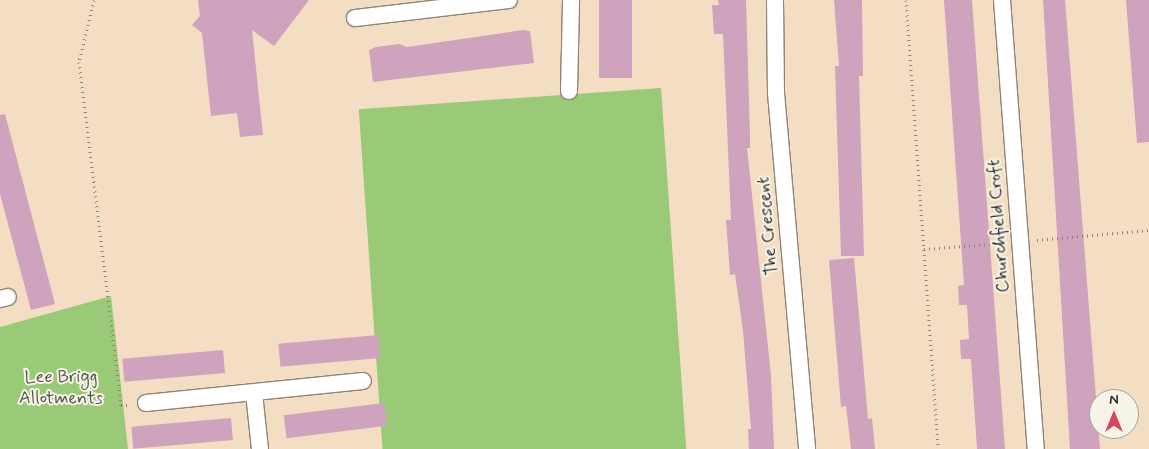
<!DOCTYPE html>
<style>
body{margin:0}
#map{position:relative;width:1149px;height:449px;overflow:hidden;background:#f4dec3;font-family:Mynerve,sans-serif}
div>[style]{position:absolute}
.green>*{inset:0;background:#9ac978;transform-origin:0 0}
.building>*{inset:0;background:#cfa2bd;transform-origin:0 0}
.path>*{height:3px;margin-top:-1.5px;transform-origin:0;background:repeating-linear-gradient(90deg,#908477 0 1px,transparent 0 5px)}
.roads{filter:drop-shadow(1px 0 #908477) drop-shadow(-1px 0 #908477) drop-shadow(0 1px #908477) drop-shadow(0 -1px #908477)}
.minor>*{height:16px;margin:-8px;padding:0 8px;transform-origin:8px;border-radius:8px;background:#fff}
span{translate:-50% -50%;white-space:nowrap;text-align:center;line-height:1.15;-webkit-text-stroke:4px #f7f3e8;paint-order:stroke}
.street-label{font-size:18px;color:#2b2b2b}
.park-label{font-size:18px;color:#4c5a42}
.north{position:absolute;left:1089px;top:389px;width:50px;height:50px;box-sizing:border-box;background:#f7f3e8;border:1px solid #a5a39c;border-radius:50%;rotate:0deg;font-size:14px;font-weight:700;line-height:20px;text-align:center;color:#2b2b2b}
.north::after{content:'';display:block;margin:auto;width:18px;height:22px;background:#d1495b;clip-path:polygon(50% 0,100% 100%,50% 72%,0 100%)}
</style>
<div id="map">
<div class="green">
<div style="left:661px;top:88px;width:362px;height:303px;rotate:86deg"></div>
<div style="clip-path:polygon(111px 296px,128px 449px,0 449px,0 327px)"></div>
</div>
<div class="building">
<div style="clip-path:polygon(198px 0,309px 0,274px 46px,252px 30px,263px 135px,240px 137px,237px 113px,211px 116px,202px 33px,192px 25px,200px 16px)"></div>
<div style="left:599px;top:0;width:33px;height:78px"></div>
<div style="clip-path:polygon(718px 0,746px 0,750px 136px,750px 148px,747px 148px,771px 376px,774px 449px,749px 449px,748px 429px,751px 429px,743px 331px,735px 274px,730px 275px,726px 220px,731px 220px,723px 34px,714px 34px,712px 5px,719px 5px)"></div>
<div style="clip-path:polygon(834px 0,862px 0,863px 76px,859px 76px,864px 256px,841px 256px,835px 66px,839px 66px)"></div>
<div style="clip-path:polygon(944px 0,972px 0,1005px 449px,977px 449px,971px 359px,961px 359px,960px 340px,969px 339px,967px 305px,959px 305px,958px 286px,964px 285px)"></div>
<div style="clip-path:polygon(1043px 0,1065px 0,1100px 449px,1070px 449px)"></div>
<div style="clip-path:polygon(1126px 0,1149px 0,1149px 142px,1137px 143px)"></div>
<div style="clip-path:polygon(523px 30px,530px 31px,534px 63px,373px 82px,369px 50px,376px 47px,399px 44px,407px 47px)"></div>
<div style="clip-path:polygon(5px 114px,55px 304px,31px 310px,0 194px,0 115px)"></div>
<div style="clip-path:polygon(854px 258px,868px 419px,872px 418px,875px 449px,851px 449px,846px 406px,841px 407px,829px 260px)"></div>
<div style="left:378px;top:335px;width:23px;height:100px;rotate:85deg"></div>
<div style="left:223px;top:350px;width:23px;height:101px;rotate:85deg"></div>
<div style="left:384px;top:403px;width:23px;height:101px;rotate:83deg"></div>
<div style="left:231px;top:418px;width:22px;height:100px;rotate:85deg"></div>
</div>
<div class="path">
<div style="left:94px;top:0;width:64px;rotate:103.6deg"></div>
<div style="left:79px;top:62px;width:346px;rotate:83deg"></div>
<div style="left:121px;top:405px;width:9px"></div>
<div style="left:906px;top:0;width:450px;rotate:85.9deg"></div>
<div style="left:1037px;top:240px;width:112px;rotate:-5.1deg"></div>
<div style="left:924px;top:249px;width:80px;rotate:-4.3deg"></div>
</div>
<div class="roads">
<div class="minor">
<div style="left:775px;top:0;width:93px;rotate:89.4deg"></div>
<div style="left:776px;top:93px;width:357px;rotate:85deg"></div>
<div style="left:1002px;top:0;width:450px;rotate:85.7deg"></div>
<div style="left:355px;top:18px;width:155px;rotate:-6.7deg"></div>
<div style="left:569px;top:91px;width:91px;rotate:-88.7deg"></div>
<div style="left:0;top:299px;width:8px;rotate:-14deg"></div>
<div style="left:254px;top:393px;width:56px;rotate:83.9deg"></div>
<div style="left:146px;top:403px;width:218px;rotate:-5.8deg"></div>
</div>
</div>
<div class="street-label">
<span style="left:768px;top:226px;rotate:-95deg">The Crescent</span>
<span style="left:999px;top:226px;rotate:-94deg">Churchfield Croft</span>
</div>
<div class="park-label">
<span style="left:61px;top:388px">Lee Brigg<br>Allotments</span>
</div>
<div class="north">N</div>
</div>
